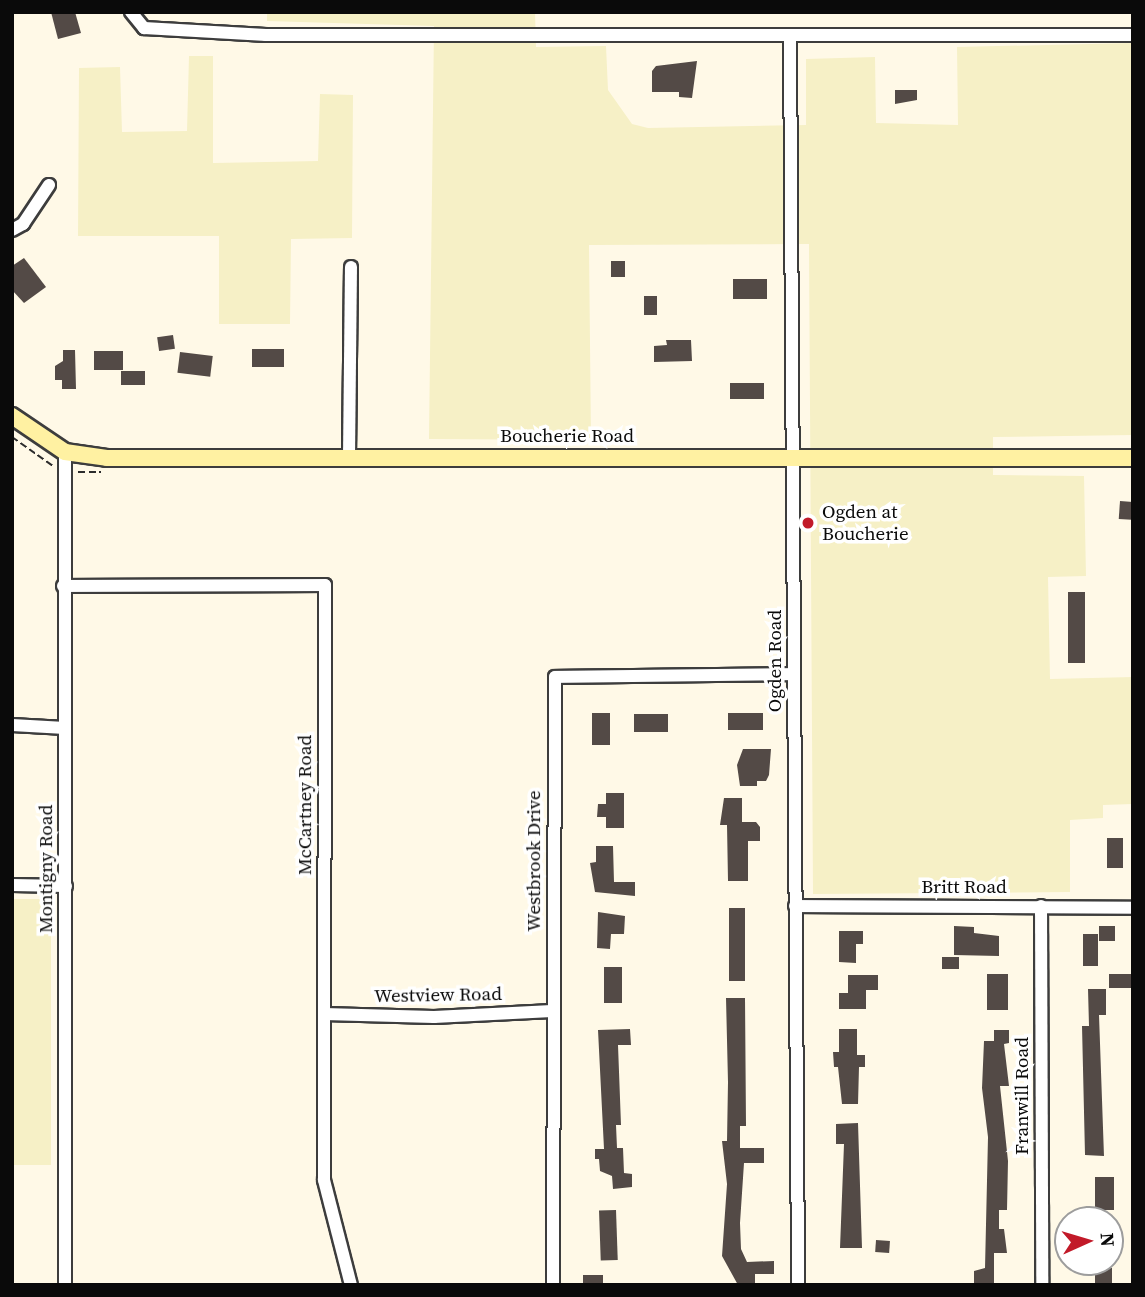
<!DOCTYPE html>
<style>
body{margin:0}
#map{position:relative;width:1145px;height:1297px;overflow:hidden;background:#fff9e7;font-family:"Source Serif 4",serif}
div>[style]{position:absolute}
.farmland>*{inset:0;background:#f6f0c6;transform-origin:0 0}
.building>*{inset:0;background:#534a46;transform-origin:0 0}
.path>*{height:2px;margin-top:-1px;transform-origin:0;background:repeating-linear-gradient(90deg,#2c2c2c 0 7px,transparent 0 10.5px)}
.roads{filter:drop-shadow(2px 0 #3d3d3d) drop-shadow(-2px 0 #3d3d3d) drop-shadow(0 2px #3d3d3d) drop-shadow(0 -2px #3d3d3d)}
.minor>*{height:12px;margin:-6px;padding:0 6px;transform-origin:6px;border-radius:6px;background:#fff}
.secondary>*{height:16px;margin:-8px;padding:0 8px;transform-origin:8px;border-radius:8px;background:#fff1a2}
.dots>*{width:19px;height:19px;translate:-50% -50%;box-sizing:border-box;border:4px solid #fff;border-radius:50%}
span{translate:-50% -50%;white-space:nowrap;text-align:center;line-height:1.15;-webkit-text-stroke:7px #fff;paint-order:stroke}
.street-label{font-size:19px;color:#0a0a0a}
.poi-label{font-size:19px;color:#0a0a0a}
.left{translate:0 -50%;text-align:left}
.frame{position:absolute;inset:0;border:14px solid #0a0a0a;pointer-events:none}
.north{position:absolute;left:1054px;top:1206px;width:70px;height:70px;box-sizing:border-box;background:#fff;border:2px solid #9d9d9d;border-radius:50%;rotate:86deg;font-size:19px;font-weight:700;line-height:28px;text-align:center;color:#0a0a0a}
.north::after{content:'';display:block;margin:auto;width:24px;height:32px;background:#c21a29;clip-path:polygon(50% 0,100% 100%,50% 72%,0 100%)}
</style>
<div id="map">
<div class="farmland">
<div style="clip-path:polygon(267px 12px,535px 12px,536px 47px,606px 46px,608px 90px,632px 124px,648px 128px,806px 125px,806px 59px,875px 57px,876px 123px,958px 125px,957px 47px,1133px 43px,1133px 435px,993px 437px,993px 475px,1084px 476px,1086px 576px,1048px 577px,1050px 679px,1133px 677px,1133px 804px,1103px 805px,1103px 818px,1070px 820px,1070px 892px,813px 894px,809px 244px,589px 245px,591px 440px,429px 439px,434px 26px,267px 21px)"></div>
<div style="clip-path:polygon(189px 56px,213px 56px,213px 163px,318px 161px,320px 94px,353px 95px,352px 238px,291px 239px,290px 324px,219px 324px,219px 236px,78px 236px,79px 68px,120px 67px,122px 132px,187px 131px)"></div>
<div style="left:12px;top:899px;width:39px;height:266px"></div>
</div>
<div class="building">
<div style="clip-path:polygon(51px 12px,75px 12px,81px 33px,58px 39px)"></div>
<div style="clip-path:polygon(697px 61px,692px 98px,679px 97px,679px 92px,652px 92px,652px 71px,656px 66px)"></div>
<div style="clip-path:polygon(895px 90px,917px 90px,917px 100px,895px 104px)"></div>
<div style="clip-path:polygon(24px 258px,46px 287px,24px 303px,12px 290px,12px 266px)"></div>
<div style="left:611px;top:261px;width:14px;height:16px"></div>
<div style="left:767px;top:279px;width:20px;height:34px;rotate:90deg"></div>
<div style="left:644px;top:296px;width:13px;height:19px"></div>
<div style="left:173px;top:335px;width:14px;height:16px;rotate:82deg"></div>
<div style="clip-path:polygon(666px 340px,691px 340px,692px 361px,654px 362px,654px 346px,667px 345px)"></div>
<div style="left:284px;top:349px;width:18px;height:32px;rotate:90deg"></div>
<div style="clip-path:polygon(63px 350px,75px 350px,76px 389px,62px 389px,62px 380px,55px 380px,55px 366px,63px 361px)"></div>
<div style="left:94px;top:351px;width:29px;height:19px"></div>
<div style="left:180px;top:352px;width:33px;height:21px;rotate:7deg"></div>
<div style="left:121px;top:371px;width:24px;height:14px"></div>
<div style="left:764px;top:383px;width:16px;height:34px;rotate:90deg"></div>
<div style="left:1120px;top:501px;width:13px;height:18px;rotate:4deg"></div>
<div style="left:1068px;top:592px;width:17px;height:71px"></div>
<div style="left:592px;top:713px;width:18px;height:32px"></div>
<div style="left:728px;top:713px;width:35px;height:17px"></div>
<div style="left:668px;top:714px;width:18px;height:34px;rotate:90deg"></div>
<div style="clip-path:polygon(743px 749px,771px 749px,769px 775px,766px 781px,757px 781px,757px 786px,740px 786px,737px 765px)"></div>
<div style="clip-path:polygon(606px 793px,624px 793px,624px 828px,606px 828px,606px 817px,597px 817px,598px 804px,606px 804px)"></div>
<div style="clip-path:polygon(724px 798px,742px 798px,742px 822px,756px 822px,760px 827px,760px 841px,748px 841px,748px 881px,728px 881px,727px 825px,720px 825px)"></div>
<div style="left:1107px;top:838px;width:16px;height:30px"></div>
<div style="clip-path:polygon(596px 846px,613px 846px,614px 882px,635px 882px,635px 896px,595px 892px,590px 863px,596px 862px)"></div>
<div style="left:729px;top:908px;width:16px;height:73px"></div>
<div style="clip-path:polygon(598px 912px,625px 916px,624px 934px,611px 934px,610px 949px,597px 948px)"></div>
<div style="clip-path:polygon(954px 926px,974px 927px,974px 933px,999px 936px,999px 956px,954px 955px)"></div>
<div style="left:1099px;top:926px;width:16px;height:15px"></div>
<div style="clip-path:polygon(839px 931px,863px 931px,863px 944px,856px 944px,856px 963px,839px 962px)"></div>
<div style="left:1083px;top:934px;width:15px;height:32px"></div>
<div style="left:942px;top:957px;width:17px;height:12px"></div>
<div style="left:604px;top:967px;width:18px;height:36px"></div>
<div style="left:987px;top:974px;width:21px;height:36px"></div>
<div style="left:1109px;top:974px;width:24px;height:14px"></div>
<div style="clip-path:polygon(848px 975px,878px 975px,878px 990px,866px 990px,866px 1009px,839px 1009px,839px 993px,848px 993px)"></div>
<div style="clip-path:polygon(1088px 989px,1106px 989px,1106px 1015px,1099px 1015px,1104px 1156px,1085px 1155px,1082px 1026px,1089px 1026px)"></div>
<div style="clip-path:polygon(726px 998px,745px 998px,746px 1126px,740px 1126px,740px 1148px,764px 1148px,764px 1163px,744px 1163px,740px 1223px,741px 1249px,747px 1262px,774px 1261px,774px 1274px,755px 1274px,755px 1285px,738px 1285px,722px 1256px,727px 1184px,722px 1141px,727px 1141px,728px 1082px)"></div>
<div style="clip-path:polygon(630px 1029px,631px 1045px,618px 1045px,621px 1125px,616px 1125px,617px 1148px,623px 1148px,624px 1173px,632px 1174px,632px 1187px,613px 1189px,612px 1176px,600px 1171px,599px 1159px,595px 1159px,595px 1149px,604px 1149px,598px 1030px)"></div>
<div style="clip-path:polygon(839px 1029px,857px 1029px,857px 1055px,865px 1055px,865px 1067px,859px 1067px,858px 1104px,842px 1104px,838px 1067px,834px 1067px,833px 1052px,839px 1052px)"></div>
<div style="clip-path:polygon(994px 1030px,1009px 1030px,1009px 1043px,1004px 1044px,1009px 1086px,1000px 1086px,1008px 1161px,1007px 1210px,999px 1210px,999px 1229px,1004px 1229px,1007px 1253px,994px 1253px,994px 1285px,974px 1285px,974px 1271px,985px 1268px,988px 1137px,982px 1088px,984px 1041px,994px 1041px)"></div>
<div style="clip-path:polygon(858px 1123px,862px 1248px,840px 1248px,844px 1144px,836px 1144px,836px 1124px)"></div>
<div style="left:1095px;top:1177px;width:19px;height:33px"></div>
<div style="left:616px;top:1210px;width:50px;height:17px;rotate:88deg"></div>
<div style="left:876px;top:1240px;width:14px;height:12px;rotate:4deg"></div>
<div style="left:1095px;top:1268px;width:17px;height:17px"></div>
<div style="left:583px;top:1275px;width:20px;height:10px"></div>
</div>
<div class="path">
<div style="left:12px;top:437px;width:50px;rotate:35.3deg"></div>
<div style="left:78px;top:472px;width:23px"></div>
</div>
<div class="roads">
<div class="minor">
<div style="left:131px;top:12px;width:21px;rotate:51deg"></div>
<div style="left:144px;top:28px;width:122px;rotate:3.3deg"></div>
<div style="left:266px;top:35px;width:867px"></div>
<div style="left:790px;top:38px;width:1247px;rotate:89.63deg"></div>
<div style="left:12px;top:230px;width:13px;rotate:-29deg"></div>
<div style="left:23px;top:224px;width:47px;rotate:-56.3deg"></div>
<div style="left:349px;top:457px;width:190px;rotate:-89.4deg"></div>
<div style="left:63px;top:586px;width:262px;rotate:-0.2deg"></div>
<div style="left:325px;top:585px;width:595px;rotate:90.1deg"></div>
<div style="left:324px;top:1180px;width:108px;rotate:75.6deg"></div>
<div style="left:12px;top:725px;width:53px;rotate:3.2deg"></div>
<div style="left:12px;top:885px;width:54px;rotate:1.1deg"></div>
<div style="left:795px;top:906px;width:338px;rotate:0.3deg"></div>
<div style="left:1041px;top:906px;width:379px;rotate:89.8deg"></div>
<div style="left:324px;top:1014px;width:110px;rotate:1.6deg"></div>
<div style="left:434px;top:1017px;width:118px;rotate:-2.9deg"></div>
<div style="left:65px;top:1285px;width:833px;rotate:-90deg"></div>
<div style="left:553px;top:1285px;width:608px;rotate:-89.81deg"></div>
<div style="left:555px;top:677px;width:239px;rotate:-0.7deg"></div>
</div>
<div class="secondary">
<div style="left:12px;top:416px;width:64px;rotate:34.2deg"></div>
<div style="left:65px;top:452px;width:42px;rotate:8.1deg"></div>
<div style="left:107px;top:458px;width:1026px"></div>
</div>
</div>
<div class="dots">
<div style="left:808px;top:523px;background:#c21a29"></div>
</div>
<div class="street-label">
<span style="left:567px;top:436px">Boucherie Road</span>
<span style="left:775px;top:661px;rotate:-90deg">Ogden Road</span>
<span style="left:305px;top:805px;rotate:-90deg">McCartney Road</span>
<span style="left:534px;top:861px;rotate:-90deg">Westbrook Drive</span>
<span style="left:46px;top:869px;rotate:-90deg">Montigny Road</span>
<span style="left:964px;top:887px">Britt Road</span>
<span style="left:438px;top:995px;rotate:-1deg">Westview Road</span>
<span style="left:1022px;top:1096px;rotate:-90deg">Franwill Road</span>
</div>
<div class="poi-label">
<span class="left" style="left:822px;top:523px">Ogden at<br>Boucherie</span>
</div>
<div class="frame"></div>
<div class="north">N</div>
</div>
